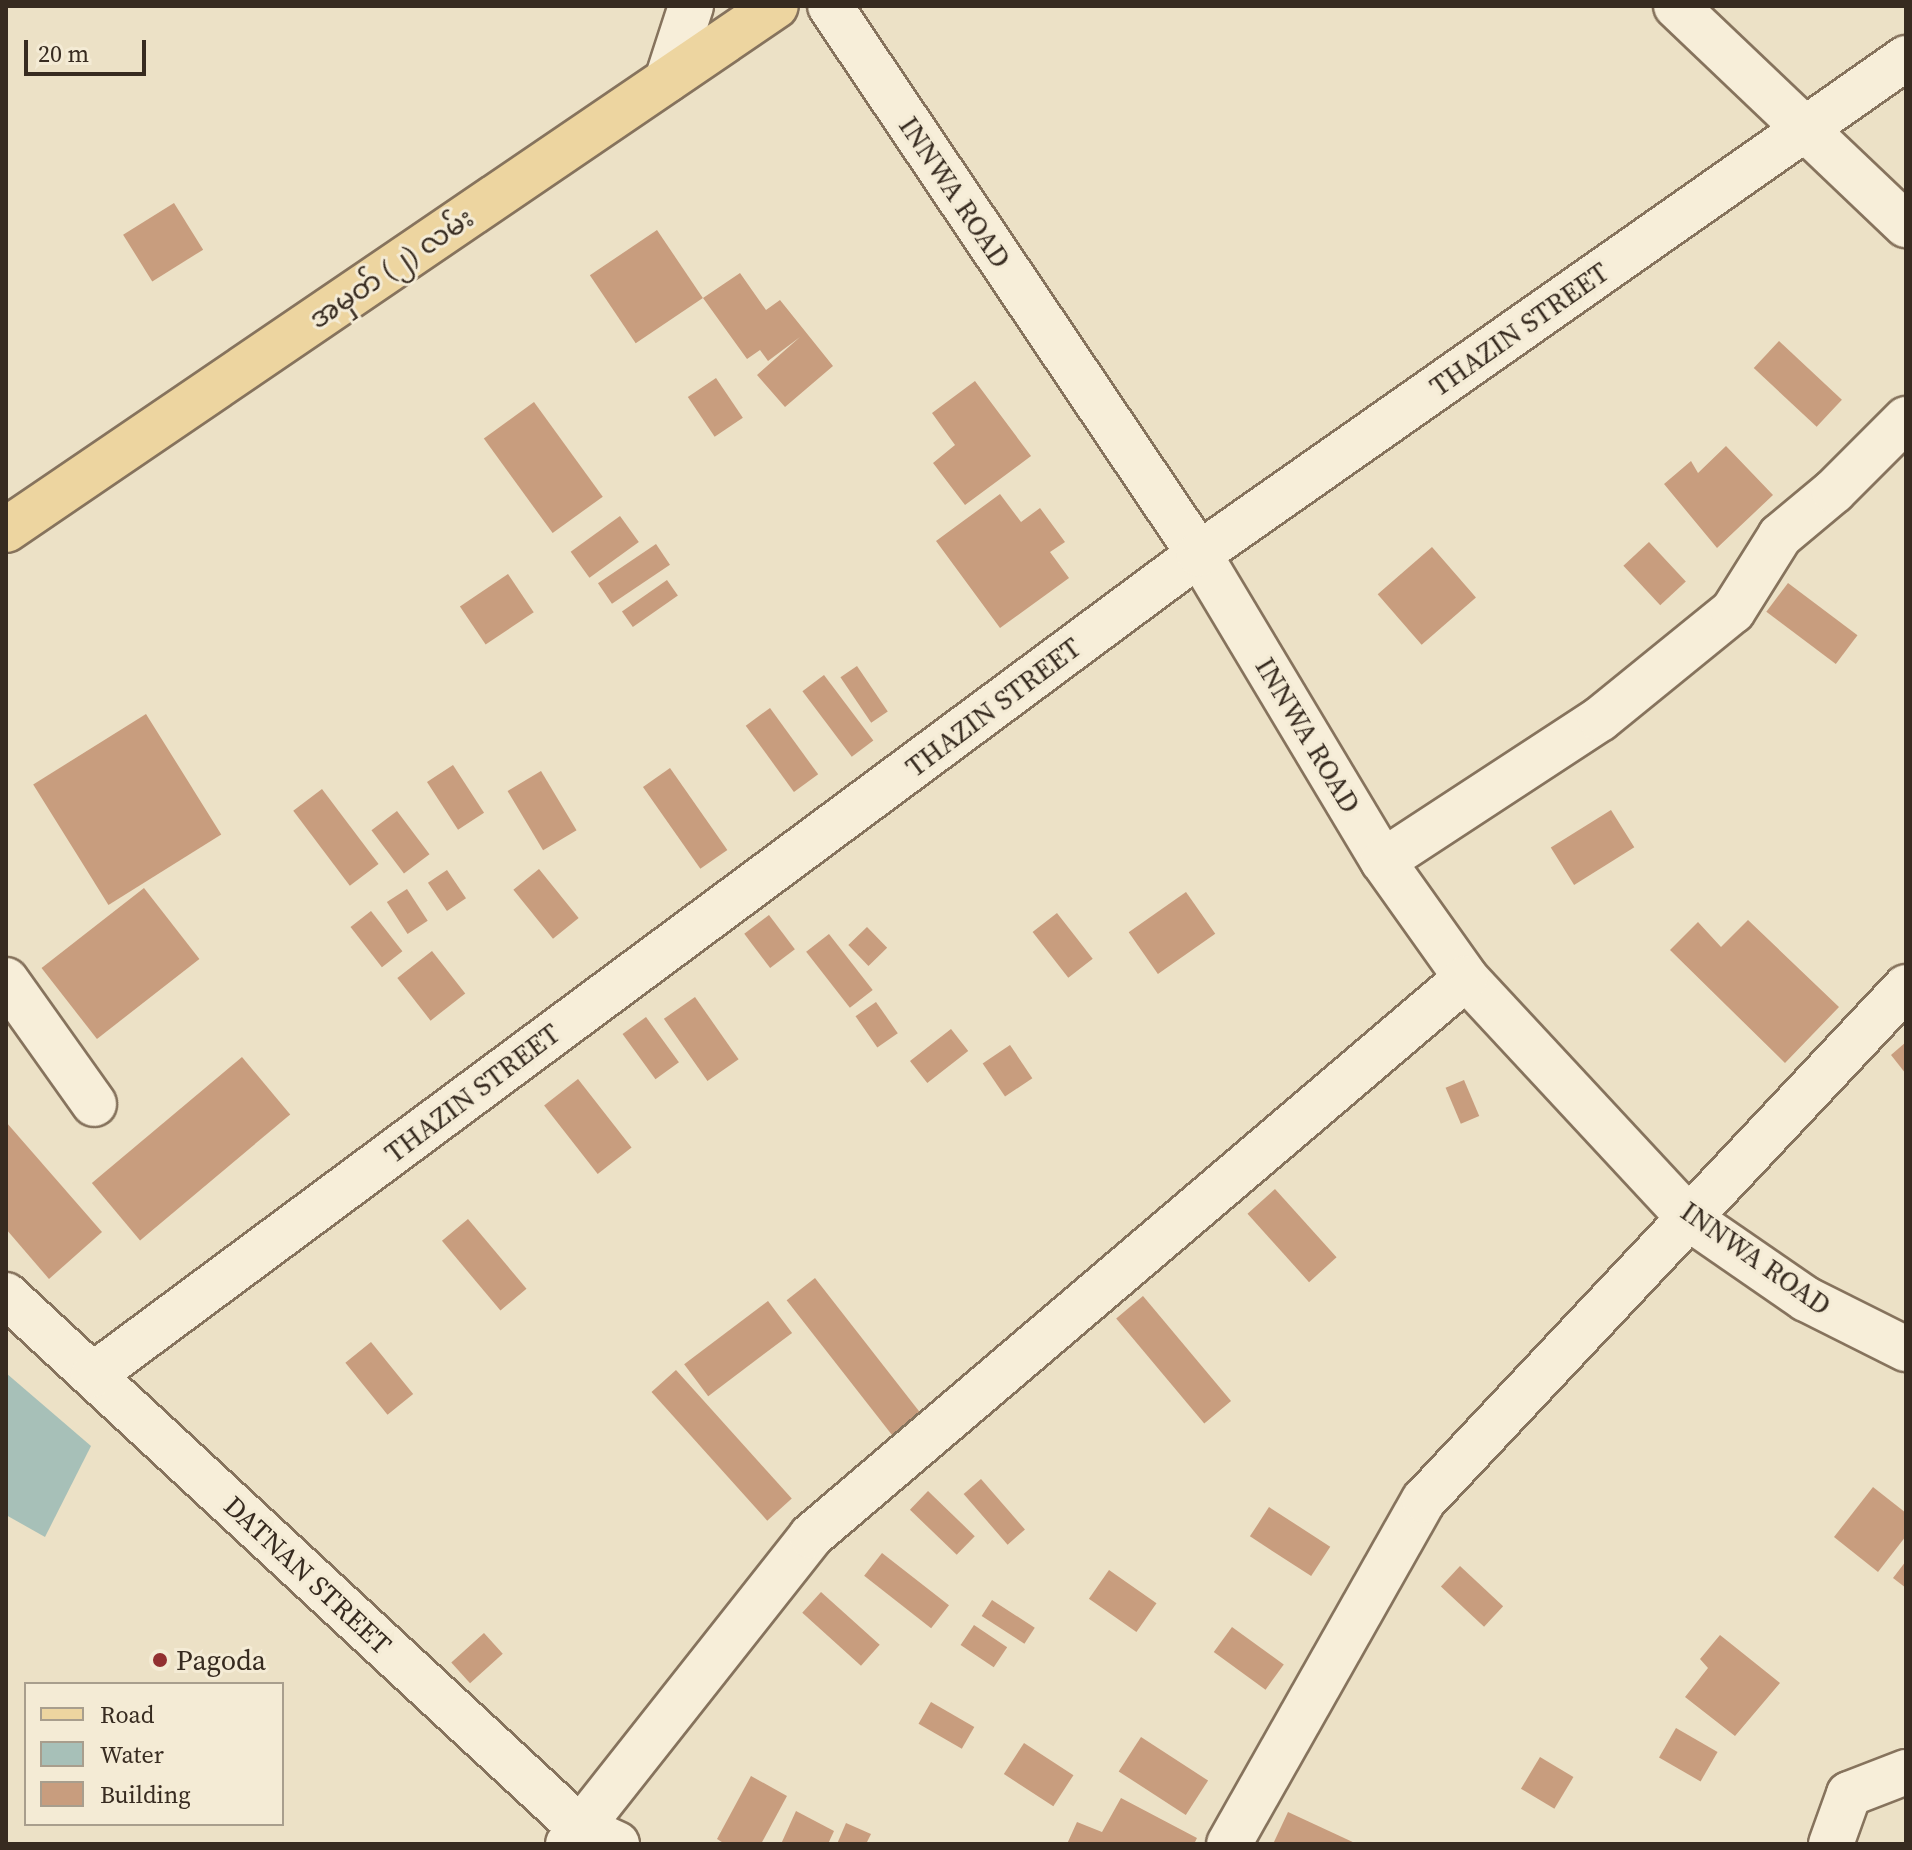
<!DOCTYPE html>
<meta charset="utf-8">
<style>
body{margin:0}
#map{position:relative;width:1912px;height:1850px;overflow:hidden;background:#ece1c6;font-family:"Source Serif 4","Noto Sans Myanmar",serif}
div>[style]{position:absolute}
.water>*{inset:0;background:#a7c0b8}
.building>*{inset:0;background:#c89d7e;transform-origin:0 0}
.roads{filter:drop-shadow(2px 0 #86735d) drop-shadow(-2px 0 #86735d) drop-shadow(0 2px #86735d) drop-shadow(0 -2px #86735d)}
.minor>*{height:44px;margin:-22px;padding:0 22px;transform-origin:22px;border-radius:22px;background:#f7eed9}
.tertiary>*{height:44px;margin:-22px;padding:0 22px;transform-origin:22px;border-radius:22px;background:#f7eed9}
.primary>*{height:44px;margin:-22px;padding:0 22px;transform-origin:22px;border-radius:22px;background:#edd5a0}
.dots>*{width:22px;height:22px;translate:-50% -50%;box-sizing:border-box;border:4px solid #f4ebd5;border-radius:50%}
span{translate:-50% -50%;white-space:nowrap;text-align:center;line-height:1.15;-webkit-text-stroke:6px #f4ebd5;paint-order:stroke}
.street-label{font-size:28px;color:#372b20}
.poi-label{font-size:28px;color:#372b20}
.left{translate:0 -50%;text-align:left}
.frame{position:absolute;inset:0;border:8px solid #372b20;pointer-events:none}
.legend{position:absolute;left:24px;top:1682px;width:260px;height:144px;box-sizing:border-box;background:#f4ebd5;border:2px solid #a89e8d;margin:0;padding:10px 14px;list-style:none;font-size:24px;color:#372b20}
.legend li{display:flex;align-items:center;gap:16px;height:40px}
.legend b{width:40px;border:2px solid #a89e8d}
.scale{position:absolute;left:24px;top:40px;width:122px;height:36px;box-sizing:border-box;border:4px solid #372b20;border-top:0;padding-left:10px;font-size:24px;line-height:28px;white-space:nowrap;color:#372b20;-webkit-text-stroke:6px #f4ebd5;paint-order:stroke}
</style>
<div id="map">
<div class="water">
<div style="clip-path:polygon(6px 1373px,91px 1446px,45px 1537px,6px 1515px)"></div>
</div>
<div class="building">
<div style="left:174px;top:203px;width:55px;height:60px;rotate:58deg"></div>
<div style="left:657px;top:230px;width:82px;height:81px;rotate:56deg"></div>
<div style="clip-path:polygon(740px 273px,766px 310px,780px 300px,833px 366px,785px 407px,757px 375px,800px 337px,768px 361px,760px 350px,747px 359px,703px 298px)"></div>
<div style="left:1779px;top:341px;width:86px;height:37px;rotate:43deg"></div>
<div style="left:716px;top:378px;width:48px;height:34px;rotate:56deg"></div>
<div style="clip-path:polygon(975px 381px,1031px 456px,965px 505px,933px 463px,955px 445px,932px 413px)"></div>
<div style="left:534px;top:402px;width:117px;height:62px;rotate:54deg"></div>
<div style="clip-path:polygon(1726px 446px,1773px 495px,1717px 548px,1664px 484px,1691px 461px,1698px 473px)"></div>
<div style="clip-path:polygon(1000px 494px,1021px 522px,1040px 508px,1065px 542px,1050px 552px,1069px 578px,1000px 628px,936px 541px)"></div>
<div style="left:620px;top:516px;width:32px;height:61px;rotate:54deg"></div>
<div style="left:1649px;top:542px;width:54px;height:35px;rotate:47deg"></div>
<div style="left:656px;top:544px;width:25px;height:70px;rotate:56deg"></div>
<div style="left:1432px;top:547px;width:67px;height:72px;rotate:49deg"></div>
<div style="left:508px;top:574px;width:46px;height:58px;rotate:56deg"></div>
<div style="left:667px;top:580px;width:19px;height:55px;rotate:55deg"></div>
<div style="left:1788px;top:583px;width:87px;height:36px;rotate:37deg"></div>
<div style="left:857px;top:666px;width:55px;height:20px;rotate:56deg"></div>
<div style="left:824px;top:675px;width:82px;height:27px;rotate:53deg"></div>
<div style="left:770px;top:708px;width:82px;height:30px;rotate:54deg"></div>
<div style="left:146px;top:714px;width:142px;height:133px;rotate:58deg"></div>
<div style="left:453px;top:765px;width:57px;height:31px;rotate:57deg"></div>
<div style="left:670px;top:768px;width:100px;height:33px;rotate:55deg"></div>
<div style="left:541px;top:771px;width:69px;height:39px;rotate:59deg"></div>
<div style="left:322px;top:789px;width:94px;height:36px;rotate:53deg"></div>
<div style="left:1611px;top:810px;width:44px;height:71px;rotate:58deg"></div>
<div style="left:397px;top:811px;width:54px;height:32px;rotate:53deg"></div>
<div style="left:539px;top:869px;width:63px;height:33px;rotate:51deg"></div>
<div style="left:447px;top:870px;width:34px;height:23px;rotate:56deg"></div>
<div style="left:144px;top:888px;width:90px;height:130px;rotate:52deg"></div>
<div style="left:407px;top:889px;width:38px;height:24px;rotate:57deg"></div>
<div style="left:1186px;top:892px;width:51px;height:70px;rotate:55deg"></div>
<div style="left:371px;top:911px;width:51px;height:26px;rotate:52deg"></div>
<div style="left:1057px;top:913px;width:58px;height:31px;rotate:52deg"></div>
<div style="left:769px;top:915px;width:43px;height:31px;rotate:53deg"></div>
<div style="clip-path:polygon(1748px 920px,1839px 1007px,1785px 1063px,1670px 950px,1698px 922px,1721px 947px)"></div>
<div style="left:867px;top:927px;width:29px;height:26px;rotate:46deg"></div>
<div style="left:829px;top:934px;width:71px;height:29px;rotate:52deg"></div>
<div style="left:432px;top:951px;width:54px;height:44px;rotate:52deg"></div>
<div style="left:695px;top:997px;width:76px;height:38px;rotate:55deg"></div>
<div style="left:876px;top:1002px;width:38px;height:25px;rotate:55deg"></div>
<div style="left:646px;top:1017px;width:56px;height:29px;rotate:54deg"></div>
<div style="left:951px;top:1029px;width:28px;height:52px;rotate:52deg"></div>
<div style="clip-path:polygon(1906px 1042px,1906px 1074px,1891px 1055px)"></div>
<div style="left:1010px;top:1045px;width:40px;height:33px;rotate:56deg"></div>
<div style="left:242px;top:1057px;width:75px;height:196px;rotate:50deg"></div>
<div style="left:578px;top:1079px;width:87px;height:43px;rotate:52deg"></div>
<div style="left:1464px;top:1080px;width:39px;height:20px;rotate:67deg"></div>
<div style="clip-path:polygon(6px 1122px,102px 1232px,49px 1279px,6px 1229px)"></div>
<div style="left:1275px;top:1189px;width:92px;height:37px;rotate:48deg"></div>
<div style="left:468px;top:1219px;width:91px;height:34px;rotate:50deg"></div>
<div style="left:815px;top:1278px;width:182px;height:36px;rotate:52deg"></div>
<div style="left:1143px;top:1296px;width:137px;height:35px;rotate:50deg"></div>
<div style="left:768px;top:1301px;width:40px;height:105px;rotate:53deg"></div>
<div style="left:371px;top:1342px;width:67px;height:33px;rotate:51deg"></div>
<div style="left:676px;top:1370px;width:173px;height:33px;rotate:48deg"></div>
<div style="left:981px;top:1479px;width:67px;height:23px;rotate:49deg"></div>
<div style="clip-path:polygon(1873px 1487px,1906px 1513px,1906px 1536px,1878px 1572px,1834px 1537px)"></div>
<div style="left:928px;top:1491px;width:65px;height:26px;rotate:44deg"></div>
<div style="left:1269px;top:1507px;width:73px;height:35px;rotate:33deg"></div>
<div style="left:882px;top:1553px;width:85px;height:29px;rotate:38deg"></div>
<div style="clip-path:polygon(1906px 1561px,1906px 1588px,1893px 1578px)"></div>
<div style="left:1460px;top:1566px;width:59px;height:28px;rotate:43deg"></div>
<div style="left:1109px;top:1570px;width:58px;height:35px;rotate:35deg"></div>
<div style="left:821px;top:1592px;width:79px;height:28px;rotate:42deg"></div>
<div style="left:992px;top:1600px;width:51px;height:19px;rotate:33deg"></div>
<div style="left:974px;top:1625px;width:40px;height:24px;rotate:34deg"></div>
<div style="left:1232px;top:1627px;width:64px;height:31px;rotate:36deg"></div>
<div style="left:484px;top:1633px;width:28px;height:44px;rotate:48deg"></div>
<div style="clip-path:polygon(1720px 1635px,1780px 1683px,1735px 1736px,1685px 1697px,1708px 1668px,1700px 1659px)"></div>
<div style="left:931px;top:1702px;width:50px;height:25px;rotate:30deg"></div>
<div style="left:1676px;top:1728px;width:48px;height:34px;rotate:30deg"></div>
<div style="left:1141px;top:1737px;width:80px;height:41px;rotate:33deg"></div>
<div style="left:1024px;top:1743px;width:59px;height:37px;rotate:33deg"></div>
<div style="left:1540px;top:1757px;width:39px;height:37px;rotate:31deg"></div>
<div style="clip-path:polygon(751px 1776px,787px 1796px,761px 1844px,725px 1844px,717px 1839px)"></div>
<div style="clip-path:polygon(1121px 1798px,1197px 1838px,1194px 1844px,1067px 1844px,1077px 1822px,1102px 1832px)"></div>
<div style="clip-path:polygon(796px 1811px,834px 1831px,828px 1844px,781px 1844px)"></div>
<div style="clip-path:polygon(1288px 1812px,1357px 1844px,1273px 1844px)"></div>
<div style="clip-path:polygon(846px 1823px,871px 1834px,866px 1844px,837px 1844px)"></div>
</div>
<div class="roads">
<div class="minor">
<div style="left:830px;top:6px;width:661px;rotate:56.05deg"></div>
<div style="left:1199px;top:554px;width:358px;rotate:59.1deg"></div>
<div style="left:1383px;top:861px;width:143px;rotate:54.6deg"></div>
<div style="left:1466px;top:978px;width:329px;rotate:47.1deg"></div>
<div style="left:1690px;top:1219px;width:141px;rotate:34.6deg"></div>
<div style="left:1806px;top:1299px;width:112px;rotate:26.6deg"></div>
<div style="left:1676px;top:6px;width:318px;rotate:43.6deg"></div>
<div style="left:1383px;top:861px;width:259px;rotate:-33.2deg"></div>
<div style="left:1600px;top:719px;width:171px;rotate:-39.1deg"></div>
<div style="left:1733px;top:611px;width:89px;rotate:-57.9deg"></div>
<div style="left:1780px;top:536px;width:70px;rotate:-39.8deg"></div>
<div style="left:1834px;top:491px;width:102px;rotate:-45deg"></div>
<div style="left:6px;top:980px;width:152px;rotate:54.6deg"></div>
<div style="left:6px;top:1295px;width:780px;rotate:42.87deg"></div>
<div style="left:578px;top:1826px;width:43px;rotate:24.8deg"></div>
<div style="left:93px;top:1375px;width:1377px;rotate:-36.59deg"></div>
<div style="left:1199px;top:554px;width:864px;rotate:-35.05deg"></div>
<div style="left:568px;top:1844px;width:392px;rotate:-51.7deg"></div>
<div style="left:811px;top:1536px;width:860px;rotate:-40.43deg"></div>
<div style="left:1229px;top:1844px;width:395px;rotate:-60.5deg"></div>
<div style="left:1424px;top:1500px;width:704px;rotate:-46.78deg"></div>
<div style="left:1831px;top:1844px;width:53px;rotate:-70.2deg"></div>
<div style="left:1849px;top:1794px;width:61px;rotate:-21.1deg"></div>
</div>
<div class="tertiary">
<div style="left:667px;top:80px;width:78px;rotate:-72deg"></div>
</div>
<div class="primary">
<div style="left:6px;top:530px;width:931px;rotate:-34.24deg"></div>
</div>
</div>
<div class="dots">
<div style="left:160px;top:1660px;background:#923031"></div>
</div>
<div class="street-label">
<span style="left:955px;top:192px;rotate:56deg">INNWA ROAD</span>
<span style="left:391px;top:268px;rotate:-34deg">အမှတ် (၂) လမ်း</span>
<span style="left:1519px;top:329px;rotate:-35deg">THAZIN STREET</span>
<span style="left:993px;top:707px;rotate:-37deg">THAZIN STREET</span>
<span style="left:1308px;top:735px;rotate:59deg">INNWA ROAD</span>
<span style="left:472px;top:1093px;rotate:-37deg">THAZIN STREET</span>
<span style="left:1756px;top:1258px;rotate:35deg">INNWA ROAD</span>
<span style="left:308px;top:1575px;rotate:43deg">DATNAN STREET</span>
</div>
<div class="poi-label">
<span class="left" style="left:176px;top:1660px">Pagoda</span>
</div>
<div class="frame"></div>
<ul class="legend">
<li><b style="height:10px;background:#edd5a0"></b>Road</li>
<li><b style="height:22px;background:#a7c0b8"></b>Water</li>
<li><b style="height:22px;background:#c89d7e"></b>Building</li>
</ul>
<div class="scale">20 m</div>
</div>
